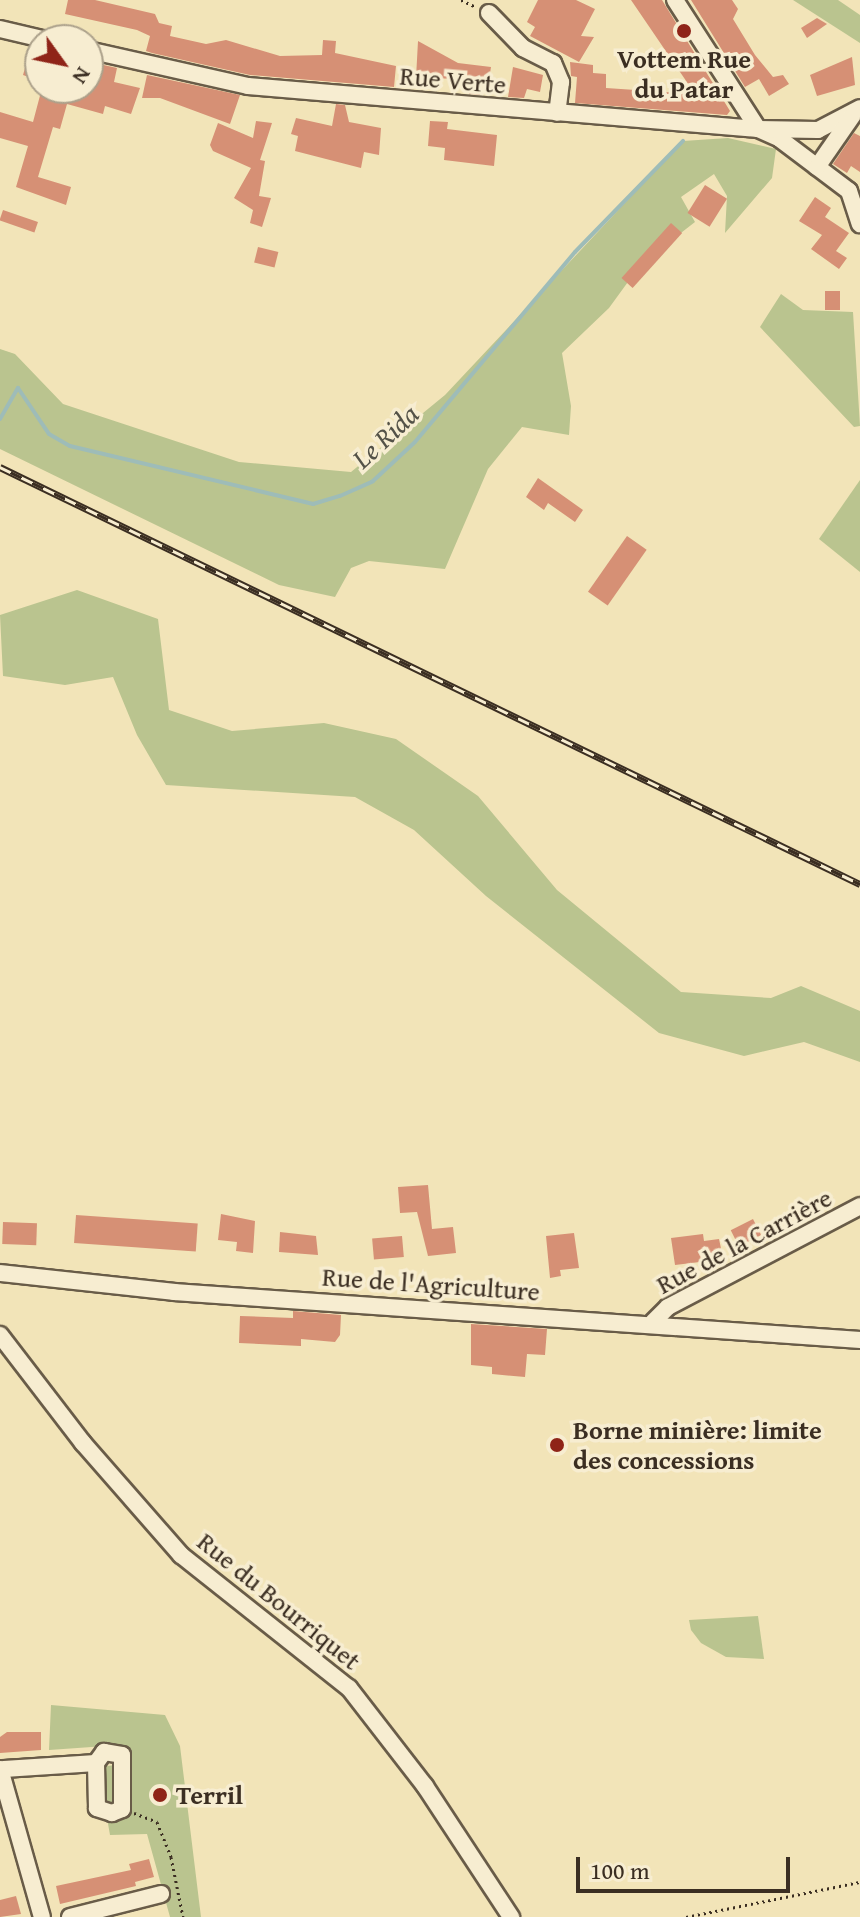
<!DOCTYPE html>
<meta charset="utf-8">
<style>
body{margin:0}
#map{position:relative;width:860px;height:1917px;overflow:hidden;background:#f2e4b8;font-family:"Gentium Book Plus",serif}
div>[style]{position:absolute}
.green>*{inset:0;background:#bac48f}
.stream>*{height:4px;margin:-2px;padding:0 2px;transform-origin:2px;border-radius:2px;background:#9ebcb8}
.building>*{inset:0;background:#d69075;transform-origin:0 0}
.path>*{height:3px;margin-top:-1.5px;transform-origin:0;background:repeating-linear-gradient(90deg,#3b2e22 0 2px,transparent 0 6px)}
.roads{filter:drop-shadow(2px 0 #695c48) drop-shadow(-2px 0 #695c48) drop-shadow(0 2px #695c48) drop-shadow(0 -2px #695c48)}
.minor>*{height:16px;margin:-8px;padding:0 8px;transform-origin:8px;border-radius:8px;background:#f7edd1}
.rail>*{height:7px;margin-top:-3.5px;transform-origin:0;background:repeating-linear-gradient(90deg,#f7edd1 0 12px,#3b2e22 0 24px);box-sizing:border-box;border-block:2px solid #3b2e22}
.dots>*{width:22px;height:22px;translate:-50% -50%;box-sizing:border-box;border:4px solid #f7edd1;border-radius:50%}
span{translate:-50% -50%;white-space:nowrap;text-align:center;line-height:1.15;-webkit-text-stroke:7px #f7edd1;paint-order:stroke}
.poi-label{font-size:26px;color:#3b2e22;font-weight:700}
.left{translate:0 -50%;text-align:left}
.street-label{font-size:26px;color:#3b2e22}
.water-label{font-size:28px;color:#545248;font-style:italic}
.north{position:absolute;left:24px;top:24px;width:80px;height:80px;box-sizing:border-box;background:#f7edd1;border:2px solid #aca18b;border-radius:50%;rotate:123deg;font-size:22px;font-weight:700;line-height:32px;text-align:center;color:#3b2e22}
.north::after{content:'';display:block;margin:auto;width:28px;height:36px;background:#8f2418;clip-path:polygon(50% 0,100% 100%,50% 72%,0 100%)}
.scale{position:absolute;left:576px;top:1857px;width:214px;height:36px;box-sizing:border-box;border:4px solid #3b2e22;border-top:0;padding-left:10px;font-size:24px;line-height:28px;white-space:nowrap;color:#3b2e22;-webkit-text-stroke:6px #f7edd1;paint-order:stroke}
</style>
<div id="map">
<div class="green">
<div style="clip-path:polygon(793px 0,838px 0,860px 15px,860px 43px)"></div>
<div style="clip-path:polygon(728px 138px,776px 149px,772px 178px,725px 233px,727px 196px,714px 174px,681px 197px,695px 222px,641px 264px,609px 308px,562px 353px,571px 406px,569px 435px,522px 427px,488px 469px,445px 569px,369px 561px,351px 568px,335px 597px,279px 585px,0 449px,0 349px,15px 354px,63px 404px,239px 462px,351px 472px,445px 395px,683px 141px)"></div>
<div style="clip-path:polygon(781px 294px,803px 310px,853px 312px,860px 426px,854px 427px,760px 327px)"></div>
<div style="clip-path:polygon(860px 480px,860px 572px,819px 539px)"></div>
<div style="clip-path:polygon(77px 590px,158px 619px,169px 710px,232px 731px,324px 723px,396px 739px,478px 796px,557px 890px,681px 992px,771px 998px,801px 986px,860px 1011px,860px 1062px,804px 1042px,744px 1056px,659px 1033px,486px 896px,414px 830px,355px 797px,166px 785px,137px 735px,113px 677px,65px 685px,3px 676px,0 615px)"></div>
<div style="clip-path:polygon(758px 1616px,764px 1659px,726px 1657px,701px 1643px,691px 1630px,689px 1620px)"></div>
<div style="clip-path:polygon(51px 1705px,165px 1715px,180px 1746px,201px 1917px,170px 1917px,147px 1834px,110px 1835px,98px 1767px,125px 1764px,120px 1745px,49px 1750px)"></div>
</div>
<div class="stream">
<div style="left:0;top:419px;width:36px;rotate:-60deg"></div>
<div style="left:18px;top:388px;width:55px;rotate:56deg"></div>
<div style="left:49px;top:434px;width:24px;rotate:30deg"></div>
<div style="left:70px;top:446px;width:250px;rotate:13.4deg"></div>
<div style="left:313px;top:504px;width:28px;rotate:-17deg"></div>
<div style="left:340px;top:496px;width:36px;rotate:-24deg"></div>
<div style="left:373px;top:481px;width:57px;rotate:-42.9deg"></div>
<div style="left:415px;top:442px;width:248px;rotate:-49.9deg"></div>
<div style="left:575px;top:252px;width:155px;rotate:-45.8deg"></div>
</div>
<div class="building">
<div style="clip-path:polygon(68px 0,95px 0,155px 14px,159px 23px,172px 26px,170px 36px,206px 44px,226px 40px,280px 56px,322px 55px,323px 40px,336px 41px,335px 53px,396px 66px,394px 87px,250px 75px,152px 53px,146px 51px,150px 36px,137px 30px,65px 14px)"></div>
<div style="clip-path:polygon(538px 0,576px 0,595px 9px,581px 36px,594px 37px,579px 62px,530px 36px,535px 27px,527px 22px)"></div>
<div style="clip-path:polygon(631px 0,662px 0,730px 111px,727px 115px,575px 103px,577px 77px,571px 76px,570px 62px,593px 65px,593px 73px,606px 74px,606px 88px,695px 94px)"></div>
<div style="clip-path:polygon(691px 0,732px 0,738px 9px,733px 19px,755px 55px,773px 77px,783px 75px,789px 84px,769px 96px,759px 79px,745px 87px)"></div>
<div style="clip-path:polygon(817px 18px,827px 24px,807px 38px,801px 28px)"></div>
<div style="clip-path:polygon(418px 41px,458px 63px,491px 67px,488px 86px,481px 85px,480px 95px,469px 94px,471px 79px,416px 78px)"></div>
<div style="clip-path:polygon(31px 48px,40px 50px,40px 81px,23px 75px)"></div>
<div style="clip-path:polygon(852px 57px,855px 85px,817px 96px,810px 75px)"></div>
<div style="clip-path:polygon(90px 62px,117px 68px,114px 82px,140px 88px,131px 114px,105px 106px,103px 114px,67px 104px,60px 129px,53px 127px,38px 177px,71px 187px,66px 205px,16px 187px,28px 146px,0 138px,0 112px,33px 122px,42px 88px,88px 88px)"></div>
<div style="clip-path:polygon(513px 67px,543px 75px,540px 92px,527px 89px,524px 98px,508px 97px)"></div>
<div style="clip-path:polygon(147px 75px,240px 95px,230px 124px,160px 98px,142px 98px)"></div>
<div style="clip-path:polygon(336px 104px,345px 105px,349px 122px,381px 128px,379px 155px,364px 152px,361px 168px,295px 151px,298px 136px,291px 134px,296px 118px,332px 126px)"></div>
<div style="clip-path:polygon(256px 121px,272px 123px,260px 160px,265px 161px,259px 196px,271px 198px,262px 227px,250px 223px,253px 210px,234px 198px,251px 168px,213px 151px,210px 145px,218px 123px,253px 138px)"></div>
<div style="clip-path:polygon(430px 121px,448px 122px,447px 129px,497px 135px,494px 166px,444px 160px,445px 148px,428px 146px)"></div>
<div style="clip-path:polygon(854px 133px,860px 136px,860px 172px,851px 166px,847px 173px,833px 164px)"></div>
<div style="left:705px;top:185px;width:26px;height:33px;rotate:32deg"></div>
<div style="clip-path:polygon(815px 197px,831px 208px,825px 217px,849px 233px,836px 251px,847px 258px,839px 269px,811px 249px,822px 235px,799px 221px)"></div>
<div style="left:3px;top:210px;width:37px;height:11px;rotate:19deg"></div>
<div style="left:671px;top:223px;width:15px;height:74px;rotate:42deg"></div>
<div style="left:258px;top:247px;width:21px;height:16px;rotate:14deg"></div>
<div style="left:825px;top:291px;width:15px;height:19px"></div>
<div style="clip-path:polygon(538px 478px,583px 510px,575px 522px,548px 503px,544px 510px,526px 497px)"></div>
<div style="left:627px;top:536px;width:24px;height:68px;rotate:35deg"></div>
<div style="clip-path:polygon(428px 1185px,432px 1229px,453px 1227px,456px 1253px,428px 1256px,417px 1212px,400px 1213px,398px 1187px)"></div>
<div style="clip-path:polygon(221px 1214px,255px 1221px,253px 1253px,236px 1251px,237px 1242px,218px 1240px)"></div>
<div style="left:76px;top:1215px;width:122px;height:28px;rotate:4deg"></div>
<div style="left:753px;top:1219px;width:18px;height:25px;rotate:63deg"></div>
<div style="left:3px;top:1222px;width:34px;height:22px;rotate:2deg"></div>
<div style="clip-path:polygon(280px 1232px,316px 1236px,318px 1255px,279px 1252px)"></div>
<div style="clip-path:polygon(574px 1233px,579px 1268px,560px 1270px,561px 1276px,550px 1278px,546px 1236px)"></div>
<div style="clip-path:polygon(703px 1234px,704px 1241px,719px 1239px,722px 1253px,708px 1261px,675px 1265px,671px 1238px)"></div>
<div style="left:402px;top:1236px;width:21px;height:30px;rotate:85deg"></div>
<div style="clip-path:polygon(293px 1311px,341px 1315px,340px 1335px,335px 1342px,301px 1339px,301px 1346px,239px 1343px,240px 1316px,293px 1318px)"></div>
<div style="clip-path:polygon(471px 1324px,547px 1329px,545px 1355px,527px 1354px,525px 1377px,492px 1374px,492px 1367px,471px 1365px)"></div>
<div style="clip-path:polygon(7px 1732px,41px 1732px,41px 1750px,0 1753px,0 1737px)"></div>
<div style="clip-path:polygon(149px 1859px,154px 1877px,135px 1882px,136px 1886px,60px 1904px,56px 1886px,131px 1870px,129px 1864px)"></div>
<div style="clip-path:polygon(16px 1896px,21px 1914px,0 1917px,0 1900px)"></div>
</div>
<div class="path">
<div style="left:461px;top:0;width:17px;rotate:25deg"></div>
<div style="left:134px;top:1813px;width:25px;rotate:21deg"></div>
<div style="left:157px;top:1822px;width:38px;rotate:68deg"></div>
<div style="left:171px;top:1857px;width:61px;rotate:78.7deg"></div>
<div style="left:686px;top:1917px;width:177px;rotate:-11.4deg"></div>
</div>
<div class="roads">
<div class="minor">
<div style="left:675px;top:0;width:153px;rotate:57.2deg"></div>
<div style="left:758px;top:129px;width:24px;rotate:24deg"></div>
<div style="left:780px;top:139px;width:86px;rotate:37deg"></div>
<div style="left:849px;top:191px;width:35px;rotate:72deg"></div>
<div style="left:489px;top:13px;width:49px;rotate:45.8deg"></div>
<div style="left:523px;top:48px;width:34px;rotate:27deg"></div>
<div style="left:553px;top:63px;width:21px;rotate:67deg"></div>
<div style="left:561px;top:82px;width:31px;rotate:97deg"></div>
<div style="left:0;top:29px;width:48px;rotate:13.2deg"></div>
<div style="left:88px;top:50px;width:164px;rotate:12.7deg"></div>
<div style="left:248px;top:86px;width:512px;rotate:4.82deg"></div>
<div style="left:758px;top:129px;width:60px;rotate:1deg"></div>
<div style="left:818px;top:130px;width:47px;rotate:-27.6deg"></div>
<div style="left:817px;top:167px;width:63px;rotate:-55.3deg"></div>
<div style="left:0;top:1273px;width:175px;rotate:6.2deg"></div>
<div style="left:174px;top:1292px;width:688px;rotate:4deg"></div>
<div style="left:653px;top:1322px;width:21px;rotate:-45deg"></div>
<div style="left:668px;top:1307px;width:217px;rotate:-27.7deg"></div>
<div style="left:0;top:1335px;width:136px;rotate:52.5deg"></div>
<div style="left:83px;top:1443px;width:149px;rotate:48.8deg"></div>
<div style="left:181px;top:1555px;width:214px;rotate:38.4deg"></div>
<div style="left:349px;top:1688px;width:124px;rotate:52.2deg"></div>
<div style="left:425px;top:1786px;width:157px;rotate:56.7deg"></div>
<div style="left:104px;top:1752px;width:18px;rotate:9deg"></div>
<div style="left:122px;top:1755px;width:54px;rotate:90deg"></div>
<div style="left:122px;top:1809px;width:11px;rotate:158deg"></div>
<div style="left:112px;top:1813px;width:16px;rotate:-162deg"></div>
<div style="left:97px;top:1808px;width:45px;rotate:-91.3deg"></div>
<div style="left:96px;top:1763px;width:14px;rotate:-54deg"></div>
<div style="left:0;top:1769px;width:154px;rotate:74.2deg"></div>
<div style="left:4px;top:1769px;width:92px;rotate:-3.7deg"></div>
<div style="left:70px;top:1917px;width:94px;rotate:-14.2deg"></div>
</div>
</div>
<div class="rail">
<div style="left:0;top:467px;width:956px;rotate:25.87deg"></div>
</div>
<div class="dots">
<div style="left:684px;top:31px;background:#8f2418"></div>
<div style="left:557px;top:1445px;background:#8f2418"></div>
<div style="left:160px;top:1795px;background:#8f2418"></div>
</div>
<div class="poi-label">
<span style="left:684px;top:74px">Vottem Rue<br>du Patar</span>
<span class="left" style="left:573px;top:1445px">Borne minière: limite<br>des concessions</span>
<span class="left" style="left:176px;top:1795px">Terril</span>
</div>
<div class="street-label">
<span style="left:453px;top:80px;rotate:5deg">Rue Verte</span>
<span style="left:744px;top:1241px;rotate:-28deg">Rue de la Carrière</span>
<span style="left:431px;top:1284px;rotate:4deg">Rue de l'Agriculture</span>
<span style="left:279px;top:1601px;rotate:39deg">Rue du Bourriquet</span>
</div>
<div class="water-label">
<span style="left:385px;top:436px;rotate:-43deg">Le Rida</span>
</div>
<div class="north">N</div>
<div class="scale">100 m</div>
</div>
